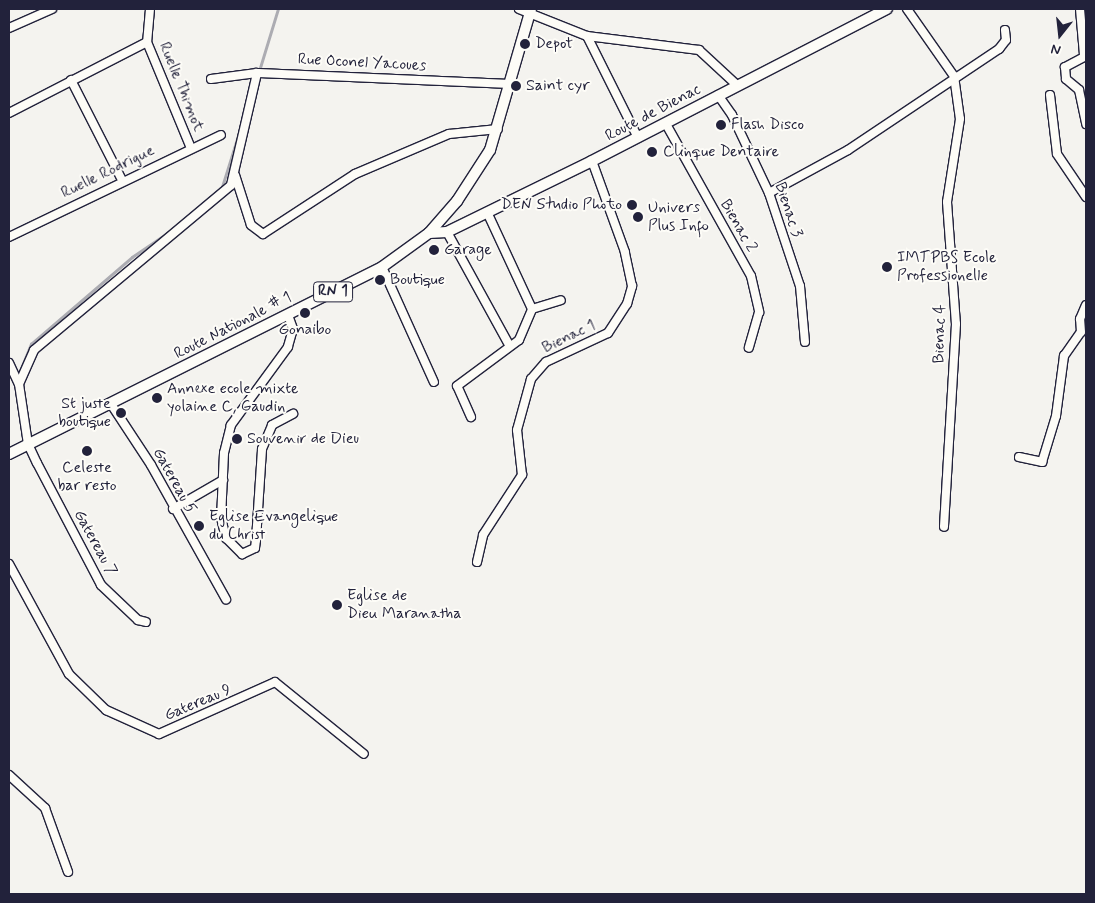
<!DOCTYPE html>
<style>
body{margin:0}
#map{position:relative;width:1095px;height:903px;overflow:hidden;background:#f4f3ef;font-family:Mynerve,sans-serif}
div>[style]{position:absolute}
.stream>*{height:2.5px;margin:-1.25px;padding:0 1.25px;transform-origin:1.25px;border-radius:1.25px;background:#acacb2}
.roads{filter:drop-shadow(1px 0 #22223b) drop-shadow(-1px 0 #22223b) drop-shadow(0 1px #22223b) drop-shadow(0 -1px #22223b)}
.minor>*{height:8px;margin:-4px;padding:0 4px;transform-origin:4px;border-radius:4px;background:#fdfcf7}
.major>*{height:10px;margin:-5px;padding:0 5px;transform-origin:5px;border-radius:5px;background:#fdfcf7}
.dots>*{width:14px;height:14px;translate:-50% -50%;box-sizing:border-box;border:2px solid #fdfcf7;border-radius:50%}
span{translate:-50% -50%;white-space:nowrap;text-align:center;line-height:1.15;-webkit-text-stroke:4px #fdfcf7;paint-order:stroke}
.shield-label span{padding:1px 4px;background:#fdfcf7;border:1px solid;border-radius:4px;-webkit-text-stroke-width:0}
.shield-label{font-size:15px;color:#22223b;font-weight:700}
.poi-label{font-size:16px;color:#22223b}
.left{translate:0 -50%;text-align:left}
.right{translate:-100% -50%;text-align:right}
.street-label{font-size:16px;color:#22223b}
.frame{position:absolute;inset:0;border:10px solid #22223b;pointer-events:none}
.north{position:absolute;left:1035px;top:10px;width:50px;height:50px;-webkit-text-stroke:4px #fdfcf7;paint-order:stroke;rotate:196deg;font-size:14px;font-weight:700;line-height:20px;text-align:center;color:#22223b}
.north::after{content:'';display:block;margin:auto;width:18px;height:22px;background:#22223b;clip-path:polygon(50% 0,100% 100%,50% 72%,0 100%)}
</style>
<div id="map">
<div class="stream">
<div style="left:259px;top:71px;width:65px;rotate:-73deg"></div>
<div style="left:221px;top:190px;width:67px;rotate:-72.6deg"></div>
<div style="left:20px;top:371px;width:29px;rotate:-68deg"></div>
<div style="left:31px;top:344px;width:133px;rotate:-40.7deg"></div>
<div style="left:132px;top:257px;width:48px;rotate:-34deg"></div>
</div>
<div class="roads">
<div class="minor">
<div style="left:150px;top:9px;width:33px;rotate:95deg"></div>
<div style="left:147px;top:42px;width:113px;rotate:67.5deg"></div>
<div style="left:519px;top:9px;width:73px;rotate:21.7deg"></div>
<div style="left:587px;top:36px;width:113px;rotate:7.1deg"></div>
<div style="left:699px;top:50px;width:53px;rotate:42.7deg"></div>
<div style="left:907px;top:9px;width:82px;rotate:55deg"></div>
<div style="left:954px;top:76px;width:43px;rotate:82.1deg"></div>
<div style="left:960px;top:119px;width:84px;rotate:98.9deg"></div>
<div style="left:947px;top:202px;width:122px;rotate:85.8deg"></div>
<div style="left:956px;top:324px;width:203px;rotate:93.4deg"></div>
<div style="left:1080px;top:9px;width:46px;rotate:85deg"></div>
<div style="left:9px;top:28px;width:47px;rotate:-23.8deg"></div>
<div style="left:587px;top:36px;width:114px;rotate:63.4deg"></div>
<div style="left:1086px;top:56px;width:24px;rotate:152deg"></div>
<div style="left:1065px;top:67px;width:12px;rotate:85deg"></div>
<div style="left:1066px;top:79px;width:17px;rotate:40deg"></div>
<div style="left:1079px;top:90px;width:35px;rotate:78deg"></div>
<div style="left:211px;top:79px;width:46px;rotate:-7.4deg"></div>
<div style="left:257px;top:73px;width:255px;rotate:2.5deg"></div>
<div style="left:71px;top:80px;width:112px;rotate:63deg"></div>
<div style="left:718px;top:95px;width:24px;rotate:55deg"></div>
<div style="left:732px;top:115px;width:86px;rotate:64.6deg"></div>
<div style="left:769px;top:193px;width:98px;rotate:71.6deg"></div>
<div style="left:800px;top:286px;width:56px;rotate:84.9deg"></div>
<div style="left:1050px;top:95px;width:59px;rotate:83.2deg"></div>
<div style="left:1057px;top:154px;width:52px;rotate:56deg"></div>
<div style="left:9px;top:113px;width:155px;rotate:-27.2deg"></div>
<div style="left:666px;top:124px;width:174px;rotate:60.8deg"></div>
<div style="left:751px;top:276px;width:37px;rotate:77deg"></div>
<div style="left:759px;top:312px;width:37px;rotate:106deg"></div>
<div style="left:235px;top:175px;width:52px;rotate:72.3deg"></div>
<div style="left:251px;top:225px;width:15px;rotate:37deg"></div>
<div style="left:263px;top:234px;width:110px;rotate:-33.1deg"></div>
<div style="left:355px;top:174px;width:102px;rotate:-23.1deg"></div>
<div style="left:449px;top:134px;width:49px;rotate:-5.8deg"></div>
<div style="left:769px;top:193px;width:90px;rotate:-28.6deg"></div>
<div style="left:848px;top:150px;width:182px;rotate:-33.8deg"></div>
<div style="left:999px;top:49px;width:11px;rotate:-52deg"></div>
<div style="left:1006px;top:40px;width:10px;rotate:-96deg"></div>
<div style="left:487px;top:212px;width:107px;rotate:65.1deg"></div>
<div style="left:447px;top:232px;width:129px;rotate:61.2deg"></div>
<div style="left:9px;top:237px;width:235px;rotate:-25.7deg"></div>
<div style="left:382px;top:267px;width:126px;rotate:65.7deg"></div>
<div style="left:288px;top:315px;width:15px;rotate:70deg"></div>
<div style="left:293px;top:329px;width:19px;rotate:106deg"></div>
<div style="left:288px;top:347px;width:97px;rotate:126.2deg"></div>
<div style="left:231px;top:425px;width:29px;rotate:104deg"></div>
<div style="left:224px;top:453px;width:65px;rotate:92.6deg"></div>
<div style="left:221px;top:518px;width:21px;rotate:76deg"></div>
<div style="left:226px;top:538px;width:23px;rotate:45deg"></div>
<div style="left:242px;top:554px;width:14px;rotate:-25deg"></div>
<div style="left:255px;top:548px;width:8px;rotate:-83deg"></div>
<div style="left:256px;top:540px;width:91px;rotate:-86.2deg"></div>
<div style="left:262px;top:449px;width:26px;rotate:-67deg"></div>
<div style="left:272px;top:425px;width:24px;rotate:-28deg"></div>
<div style="left:9px;top:363px;width:23px;rotate:65deg"></div>
<div style="left:19px;top:384px;width:61px;rotate:81.5deg"></div>
<div style="left:28px;top:444px;width:21px;rotate:65deg"></div>
<div style="left:37px;top:463px;width:138px;rotate:62.3deg"></div>
<div style="left:101px;top:585px;width:51px;rotate:43.4deg"></div>
<div style="left:138px;top:620px;width:8px;rotate:14deg"></div>
<div style="left:19px;top:384px;width:37px;rotate:-66deg"></div>
<div style="left:34px;top:350px;width:257px;rotate:-39.9deg"></div>
<div style="left:231px;top:185px;width:115px;rotate:-76.9deg"></div>
<div style="left:111px;top:404px;width:73px;rotate:56.7deg"></div>
<div style="left:151px;top:465px;width:154px;rotate:60.8deg"></div>
<div style="left:471px;top:417px;width:34px;rotate:-114deg"></div>
<div style="left:457px;top:386px;width:77px;rotate:-36.6deg"></div>
<div style="left:519px;top:340px;width:34px;rotate:-67deg"></div>
<div style="left:532px;top:309px;width:30px;rotate:-17deg"></div>
<div style="left:1019px;top:457px;width:24px;rotate:12deg"></div>
<div style="left:1042px;top:462px;width:48px;rotate:-73.1deg"></div>
<div style="left:1056px;top:416px;width:61px;rotate:-82.4deg"></div>
<div style="left:1064px;top:356px;width:29px;rotate:-55deg"></div>
<div style="left:1081px;top:332px;width:13px;rotate:-94deg"></div>
<div style="left:1080px;top:319px;width:15px;rotate:-67deg"></div>
<div style="left:173px;top:509px;width:58px;rotate:-30.1deg"></div>
<div style="left:477px;top:562px;width:28px;rotate:-77deg"></div>
<div style="left:483px;top:535px;width:72px;rotate:-57deg"></div>
<div style="left:522px;top:475px;width:45px;rotate:-96.3deg"></div>
<div style="left:517px;top:430px;width:53px;rotate:-74.6deg"></div>
<div style="left:531px;top:379px;width:23px;rotate:-49deg"></div>
<div style="left:546px;top:362px;width:68px;rotate:-25.1deg"></div>
<div style="left:608px;top:333px;width:35px;rotate:-57deg"></div>
<div style="left:627px;top:304px;width:19px;rotate:-74deg"></div>
<div style="left:632px;top:286px;width:35px;rotate:-102deg"></div>
<div style="left:625px;top:252px;width:97px;rotate:-109.9deg"></div>
<div style="left:9px;top:564px;width:125px;rotate:61.4deg"></div>
<div style="left:69px;top:674px;width:52px;rotate:44.2deg"></div>
<div style="left:106px;top:710px;width:58px;rotate:24.4deg"></div>
<div style="left:159px;top:734px;width:127px;rotate:-24.1deg"></div>
<div style="left:275px;top:682px;width:114px;rotate:39deg"></div>
<div style="left:9px;top:775px;width:49px;rotate:42.5deg"></div>
<div style="left:45px;top:808px;width:68px;rotate:70.2deg"></div>
</div>
<div class="major">
<div style="left:429px;top:233px;width:18px;rotate:-3deg"></div>
<div style="left:447px;top:232px;width:161px;rotate:-26.1deg"></div>
<div style="left:592px;top:161px;width:332px;rotate:-27.3deg"></div>
<div style="left:9px;top:454px;width:417px;rotate:-26.6deg"></div>
<div style="left:382px;top:267px;width:58px;rotate:-35.9deg"></div>
<div style="left:429px;top:233px;width:43px;rotate:-48.8deg"></div>
<div style="left:457px;top:201px;width:61px;rotate:-57.1deg"></div>
<div style="left:490px;top:150px;width:147px;rotate:-73.8deg"></div>
</div>
</div>
<div class="dots">
<div style="left:525px;top:44px;background:#22223b"></div>
<div style="left:516px;top:86px;background:#22223b"></div>
<div style="left:721px;top:125px;background:#22223b"></div>
<div style="left:652px;top:152px;background:#22223b"></div>
<div style="left:632px;top:205px;background:#22223b"></div>
<div style="left:638px;top:217px;background:#22223b"></div>
<div style="left:434px;top:250px;background:#22223b"></div>
<div style="left:887px;top:267px;background:#22223b"></div>
<div style="left:380px;top:280px;background:#22223b"></div>
<div style="left:305px;top:313px;background:#22223b"></div>
<div style="left:157px;top:398px;background:#22223b"></div>
<div style="left:121px;top:413px;background:#22223b"></div>
<div style="left:237px;top:439px;background:#22223b"></div>
<div style="left:87px;top:451px;background:#22223b"></div>
<div style="left:199px;top:526px;background:#22223b"></div>
<div style="left:337px;top:605px;background:#22223b"></div>
</div>
<div class="shield-label">
<span style="left:333px;top:292px">RN 1</span>
</div>
<div class="poi-label">
<span class="left" style="left:535px;top:44px">Depot</span>
<span class="left" style="left:526px;top:86px">Saint cyr</span>
<span class="left" style="left:731px;top:125px">Flash Disco</span>
<span class="left" style="left:663px;top:152px">Clinque Dentaire</span>
<span class="right" style="left:622px;top:205px">DEN Studio Photo</span>
<span class="left" style="left:648px;top:217px">Univers<br>Plus Info</span>
<span class="left" style="left:444px;top:250px">Garage</span>
<span class="left" style="left:897px;top:267px">IMTPBS Ecole<br>Professionelle</span>
<span class="left" style="left:390px;top:280px">Boutique</span>
<span style="left:305px;top:330px">Gonaibo</span>
<span class="left" style="left:167px;top:398px">Annexe ecole mixte<br>yolaine C, Gaudin</span>
<span class="right" style="left:111px;top:413px">St juste<br>boutique</span>
<span class="left" style="left:247px;top:439px">Souvenir de Dieu</span>
<span style="left:87px;top:477px">Celeste<br>bar resto</span>
<span class="left" style="left:209px;top:526px">Eglise Evangelique<br>du Christ</span>
<span class="left" style="left:347px;top:605px">Eglise de<br>Dieu Maranatha</span>
</div>
<div class="street-label">
<span style="left:362px;top:63px;rotate:3deg">Rue Oconel Yacoues</span>
<span style="left:181px;top:87px;rotate:68deg">Ruelle Thimot</span>
<span style="left:653px;top:113px;rotate:-28deg">Route de Bienac</span>
<span style="left:108px;top:172px;rotate:-26deg">Ruelle Rodrigue</span>
<span style="left:788px;top:210px;rotate:71deg">Bienac 3</span>
<span style="left:738px;top:226px;rotate:60deg">Bienac 2</span>
<span style="left:233px;top:326px;rotate:-27deg">Route Nationale # 1</span>
<span style="left:940px;top:334px;rotate:-89deg">Bienac 4</span>
<span style="left:569px;top:337px;rotate:-26deg">Bienac 1</span>
<span style="left:174px;top:481px;rotate:61deg">Gatereau 5</span>
<span style="left:95px;top:543px;rotate:61deg">Gatereau 7</span>
<span style="left:198px;top:703px;rotate:-23deg">Gatereau 9</span>
</div>
<div class="frame"></div>
<div class="north">N</div>
</div>
